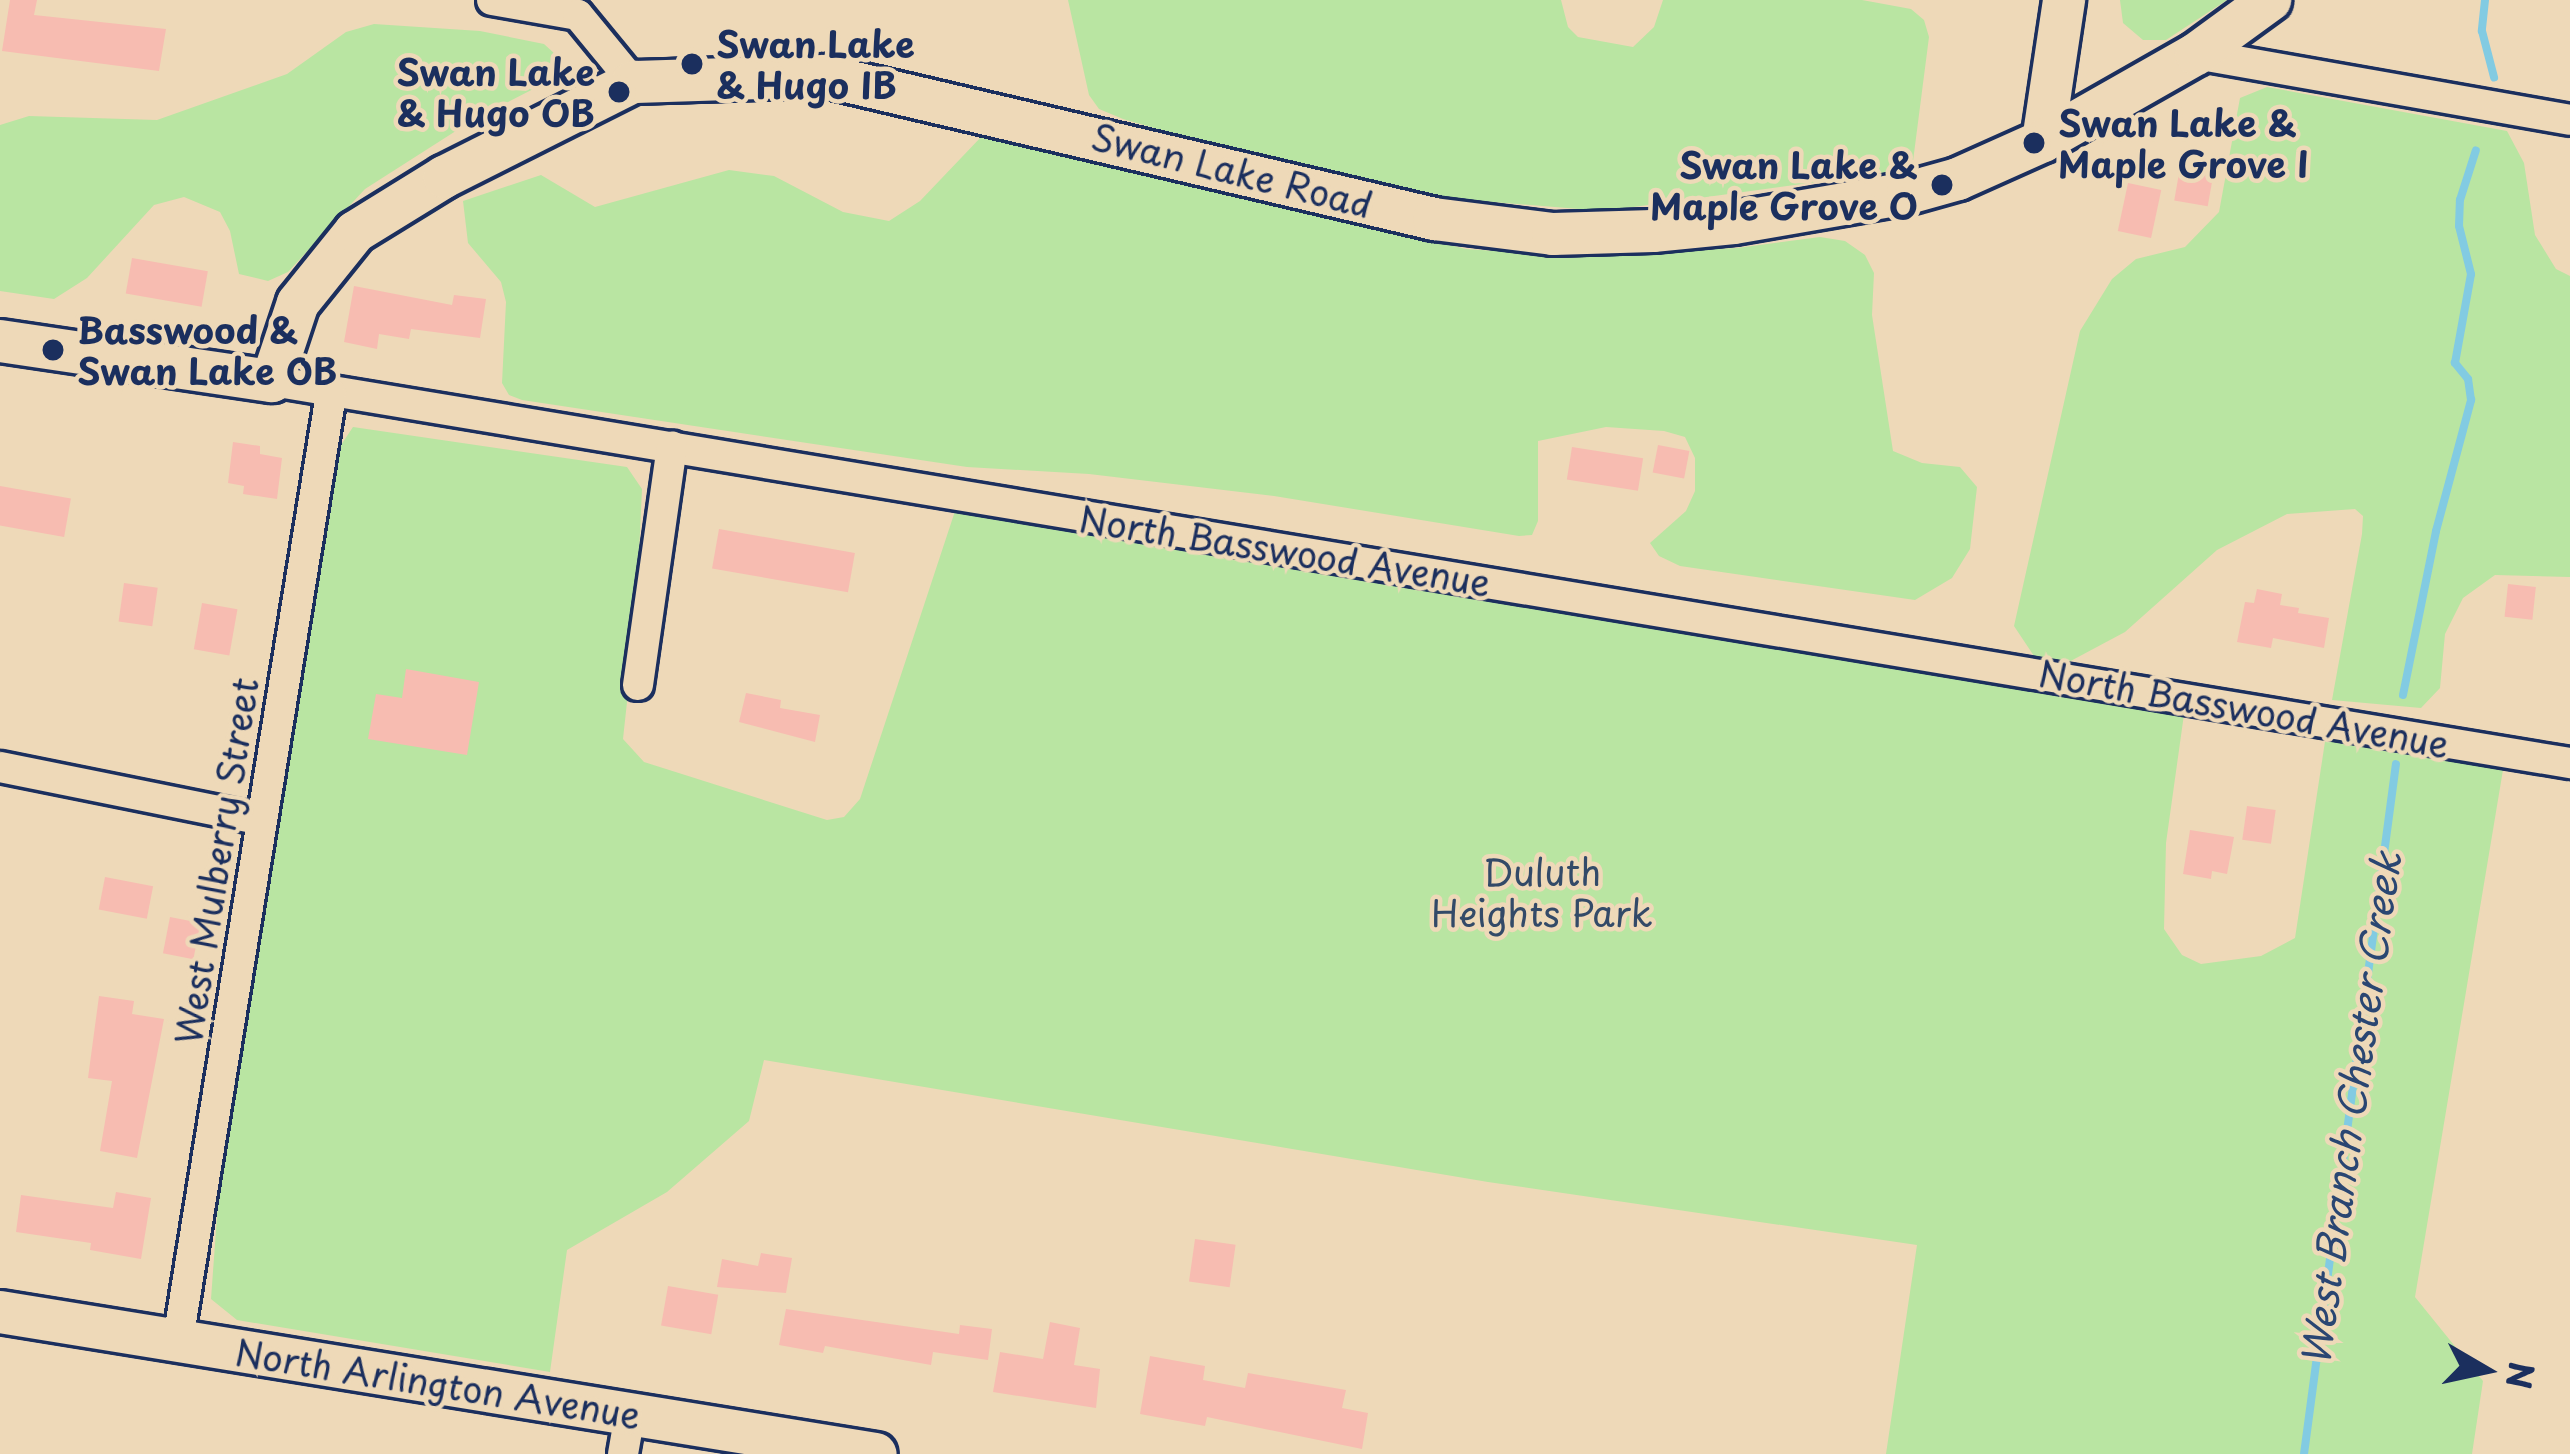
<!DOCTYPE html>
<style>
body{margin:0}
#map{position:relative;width:2570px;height:1454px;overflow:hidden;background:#eed9b8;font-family:"Playpen Sans",sans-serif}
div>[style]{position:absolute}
.green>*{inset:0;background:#b9e5a2}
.stream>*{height:8px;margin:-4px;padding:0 4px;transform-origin:4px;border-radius:4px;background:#82cbe2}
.building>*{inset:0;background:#f7bcb1;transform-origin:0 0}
.roads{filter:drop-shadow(3px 0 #1b2f5e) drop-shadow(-3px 0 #1b2f5e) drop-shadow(0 3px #1b2f5e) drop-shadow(0 -3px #1b2f5e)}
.street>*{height:30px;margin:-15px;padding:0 15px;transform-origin:15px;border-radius:15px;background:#eed9b8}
.secondary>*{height:42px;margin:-21px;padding:0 21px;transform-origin:21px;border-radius:21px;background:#eed9b8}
.dots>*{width:33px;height:33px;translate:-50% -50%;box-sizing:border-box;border:6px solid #eed9b8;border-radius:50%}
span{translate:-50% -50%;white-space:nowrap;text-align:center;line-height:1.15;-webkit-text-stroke:9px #eed9b8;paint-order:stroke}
.poi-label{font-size:36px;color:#1b2f5e;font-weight:700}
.left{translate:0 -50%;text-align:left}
.right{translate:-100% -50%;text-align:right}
.street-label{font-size:36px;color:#1b2f5e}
.park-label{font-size:36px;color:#334a68}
.water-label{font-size:39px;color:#2a4672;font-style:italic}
.north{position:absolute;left:2426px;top:1310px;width:120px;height:120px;-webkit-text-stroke:9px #eed9b8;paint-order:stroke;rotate:99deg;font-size:33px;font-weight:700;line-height:48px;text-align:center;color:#1b2f5e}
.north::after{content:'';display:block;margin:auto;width:42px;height:54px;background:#1b2f5e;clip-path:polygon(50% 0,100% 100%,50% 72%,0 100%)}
</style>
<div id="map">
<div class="green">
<div style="clip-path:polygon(1068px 0,1561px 0,1568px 27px,1578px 37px,1633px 47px,1654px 27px,1663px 0,1862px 0,1911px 9px,1924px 20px,1929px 37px,1912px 169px,1604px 211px,1420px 196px,1300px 170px,1123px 119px,1099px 109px,1089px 95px)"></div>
<div style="clip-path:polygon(2120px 0,2227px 0,2166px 40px,2143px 40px,2123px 23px)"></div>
<div style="clip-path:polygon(374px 24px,480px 31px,544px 44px,555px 54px,555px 71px,543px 84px,473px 120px,365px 189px,288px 272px,268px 281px,239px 274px,230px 231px,220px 212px,184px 197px,154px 205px,87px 278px,54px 299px,0 291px,0 125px,29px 116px,157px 120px,287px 74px,346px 32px)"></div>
<div style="clip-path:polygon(2267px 87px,2507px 131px,2524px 163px,2535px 235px,2556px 269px,2570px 276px,2570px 577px,2495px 575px,2463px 598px,2445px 634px,2440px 688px,2421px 708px,2332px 700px,2362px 534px,2363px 516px,2355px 509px,2287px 514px,2217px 550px,2125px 632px,2065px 664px,2036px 659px,2014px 626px,2080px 331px,2112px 279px,2136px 259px,2185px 247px,2219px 212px,2240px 98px)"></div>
<div style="clip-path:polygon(1003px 134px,1466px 249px,1554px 255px,1737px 248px,1820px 237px,1845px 241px,1865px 255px,1874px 273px,1872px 315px,1893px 451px,1922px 463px,1960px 467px,1977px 487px,1970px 549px,1952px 578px,1915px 600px,1680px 566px,1659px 556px,1650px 543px,1686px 511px,1695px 491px,1695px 458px,1685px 437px,1664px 431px,1606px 427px,1538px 441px,1538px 521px,1532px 535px,1519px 536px,1274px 496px,1089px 474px,967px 467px,522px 400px,509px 395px,502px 383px,506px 302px,501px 282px,468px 243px,463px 201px,541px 175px,595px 207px,729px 170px,774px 176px,843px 212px,889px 221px,920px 201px,982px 136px)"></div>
<div style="clip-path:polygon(353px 427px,627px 467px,642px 489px,636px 619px,623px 739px,644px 762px,827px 820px,844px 817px,860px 799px,960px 496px,2186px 700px,2166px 843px,2164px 929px,2182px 955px,2201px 964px,2261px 956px,2295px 938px,2328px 722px,2506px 752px,2415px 1297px,2483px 1381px,2472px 1454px,1886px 1454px,1917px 1245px,1488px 1182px,764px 1060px,749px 1121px,667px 1192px,567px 1250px,550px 1372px,237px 1320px,211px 1299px,220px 1175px,341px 445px)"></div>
</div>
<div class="stream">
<div style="left:2485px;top:0;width:31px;rotate:96deg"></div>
<div style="left:2482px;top:31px;width:48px;rotate:75.4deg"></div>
<div style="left:2403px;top:695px;width:167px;rotate:-78.6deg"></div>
<div style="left:2436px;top:531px;width:136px;rotate:-75deg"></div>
<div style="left:2471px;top:400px;width:21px;rotate:-98deg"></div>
<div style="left:2468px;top:379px;width:21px;rotate:-129deg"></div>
<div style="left:2455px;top:363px;width:90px;rotate:-79.8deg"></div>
<div style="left:2471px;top:274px;width:49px;rotate:-104deg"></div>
<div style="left:2459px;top:226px;width:26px;rotate:-88deg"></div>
<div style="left:2460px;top:200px;width:52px;rotate:-72.3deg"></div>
<div style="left:2304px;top:1454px;width:696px;rotate:-82.41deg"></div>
</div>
<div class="building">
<div style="clip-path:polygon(10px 0,37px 0,34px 15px,166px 29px,159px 71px,2px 51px)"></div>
<div style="left:2181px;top:162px;width:34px;height:39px;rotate:10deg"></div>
<div style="left:2128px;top:183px;width:34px;height:49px;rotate:12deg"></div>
<div style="left:132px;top:258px;width:77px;height:36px;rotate:10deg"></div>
<div style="clip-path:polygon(354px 286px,452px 305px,454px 295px,486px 299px,480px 338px,411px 329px,409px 339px,379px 334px,377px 349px,344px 342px)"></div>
<div style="clip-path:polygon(233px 442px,260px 446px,260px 454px,282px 458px,277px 499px,243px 494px,244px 486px,228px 483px)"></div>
<div style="left:1658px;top:445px;width:32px;height:28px;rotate:11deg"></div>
<div style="left:1572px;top:447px;width:72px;height:33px;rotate:9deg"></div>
<div style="left:0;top:486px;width:72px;height:39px;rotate:10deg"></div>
<div style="left:719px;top:529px;width:138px;height:40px;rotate:10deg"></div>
<div style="left:124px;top:583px;width:34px;height:39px;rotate:8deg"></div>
<div style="left:2508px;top:584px;width:28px;height:33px;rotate:6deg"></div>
<div style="clip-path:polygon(2257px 589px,2282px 594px,2280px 605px,2299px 608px,2298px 613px,2329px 618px,2324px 648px,2273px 638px,2271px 648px,2237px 642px,2245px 602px,2254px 603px)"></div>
<div style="left:202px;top:603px;width:36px;height:47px;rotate:10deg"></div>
<div style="clip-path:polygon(406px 669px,479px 682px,467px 755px,368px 739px,376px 694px,402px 698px)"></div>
<div style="clip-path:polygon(746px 693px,781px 700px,780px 708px,820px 715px,815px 742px,739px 722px)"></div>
<div style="left:2247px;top:806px;width:29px;height:34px;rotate:8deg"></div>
<div style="clip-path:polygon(2190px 830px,2234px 837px,2227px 874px,2212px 871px,2211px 879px,2183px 874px)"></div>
<div style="left:105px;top:877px;width:49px;height:33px;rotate:11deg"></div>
<div style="left:170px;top:917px;width:31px;height:37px;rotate:11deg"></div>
<div style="clip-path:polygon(99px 996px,134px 1001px,132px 1014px,164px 1019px,137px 1158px,100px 1151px,112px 1081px,88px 1078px)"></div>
<div style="clip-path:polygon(116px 1192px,151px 1198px,141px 1259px,90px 1250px,91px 1243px,16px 1232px,21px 1195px,113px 1208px)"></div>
<div style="left:1195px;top:1239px;width:41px;height:43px;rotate:8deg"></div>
<div style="clip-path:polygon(761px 1253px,792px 1258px,786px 1293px,717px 1287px,722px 1259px,758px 1266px)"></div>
<div style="left:668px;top:1286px;width:51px;height:40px;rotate:10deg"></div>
<div style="clip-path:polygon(786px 1309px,959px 1334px,960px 1325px,992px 1329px,988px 1360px,933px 1352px,931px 1365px,825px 1346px,823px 1353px,779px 1345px)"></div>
<div style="clip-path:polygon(1050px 1322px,1080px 1328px,1074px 1365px,1100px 1369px,1096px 1408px,993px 1392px,1000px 1352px,1043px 1359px)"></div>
<div style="clip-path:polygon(1150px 1356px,1205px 1366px,1203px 1380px,1245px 1388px,1248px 1373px,1346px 1390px,1342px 1408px,1368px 1413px,1362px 1449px,1207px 1417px,1205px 1426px,1140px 1414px)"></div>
</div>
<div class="roads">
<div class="street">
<div style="left:492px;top:0;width:87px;rotate:9.9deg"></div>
<div style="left:578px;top:15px;width:87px;rotate:50.6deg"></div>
<div style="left:2196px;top:54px;width:380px;rotate:10deg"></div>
<div style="left:272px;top:381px;width:2330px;rotate:9.44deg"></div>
<div style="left:638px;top:685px;width:241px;rotate:-81.9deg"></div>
<div style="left:0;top:767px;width:267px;rotate:11.4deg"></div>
<div style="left:178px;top:1340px;width:958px;rotate:-80.81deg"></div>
<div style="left:623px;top:1454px;width:41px;rotate:-80.1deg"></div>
</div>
<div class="secondary">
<div style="left:2043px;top:141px;width:143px;rotate:-81.5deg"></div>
<div style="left:0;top:341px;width:275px;rotate:8.4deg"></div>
<div style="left:272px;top:381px;width:82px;rotate:-71.6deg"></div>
<div style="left:298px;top:303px;width:91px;rotate:-51.2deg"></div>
<div style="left:355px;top:232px;width:105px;rotate:-31.7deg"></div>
<div style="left:444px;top:177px;width:212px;rotate:-26.7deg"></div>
<div style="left:633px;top:82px;width:192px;rotate:-1.8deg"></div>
<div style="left:825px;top:76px;width:626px;rotate:13.21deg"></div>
<div style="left:1434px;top:219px;width:120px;rotate:7.2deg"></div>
<div style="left:1553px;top:234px;width:100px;rotate:-1.7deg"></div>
<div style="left:1653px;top:231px;width:81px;rotate:-5.6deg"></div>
<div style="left:1734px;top:223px;width:177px;rotate:-9.8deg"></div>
<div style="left:1908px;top:193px;width:52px;rotate:-15.6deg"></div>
<div style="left:1958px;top:179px;width:93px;rotate:-24.1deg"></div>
<div style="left:2043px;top:141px;width:176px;rotate:-29.6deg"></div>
<div style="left:2196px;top:54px;width:92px;rotate:-36.1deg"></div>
<div style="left:0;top:1312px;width:887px;rotate:9.21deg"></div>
</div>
</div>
<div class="dots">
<div style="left:692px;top:64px;background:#1b2f5e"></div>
<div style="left:619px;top:92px;background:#1b2f5e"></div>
<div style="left:2034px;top:143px;background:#1b2f5e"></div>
<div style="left:1942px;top:185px;background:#1b2f5e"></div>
<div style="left:53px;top:350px;background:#1b2f5e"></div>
</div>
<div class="poi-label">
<span class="left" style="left:716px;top:64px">Swan Lake<br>&amp; Hugo IB</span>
<span class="right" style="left:595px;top:92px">Swan Lake<br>&amp; Hugo OB</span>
<span class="left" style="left:2058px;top:143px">Swan Lake &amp;<br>Maple Grove I</span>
<span class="right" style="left:1918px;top:185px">Swan Lake &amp;<br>Maple Grove O</span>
<span class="left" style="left:77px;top:350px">Basswood &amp;<br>Swan Lake OB</span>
</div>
<div class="street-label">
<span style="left:1232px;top:170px;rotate:14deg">Swan Lake Road</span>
<span style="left:1285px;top:550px;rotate:9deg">North Basswood Avenue</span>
<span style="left:2244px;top:708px;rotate:10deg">North Basswood Avenue</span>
<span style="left:216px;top:861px;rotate:-81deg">West Mulberry Street</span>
<span style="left:438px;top:1383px;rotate:9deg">North Arlington Avenue</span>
</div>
<div class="park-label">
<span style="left:1542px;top:892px">Duluth<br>Heights Park</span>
</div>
<div class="water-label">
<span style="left:2350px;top:1109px;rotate:-82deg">West Branch Chester Creek</span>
</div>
<div class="north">N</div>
</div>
